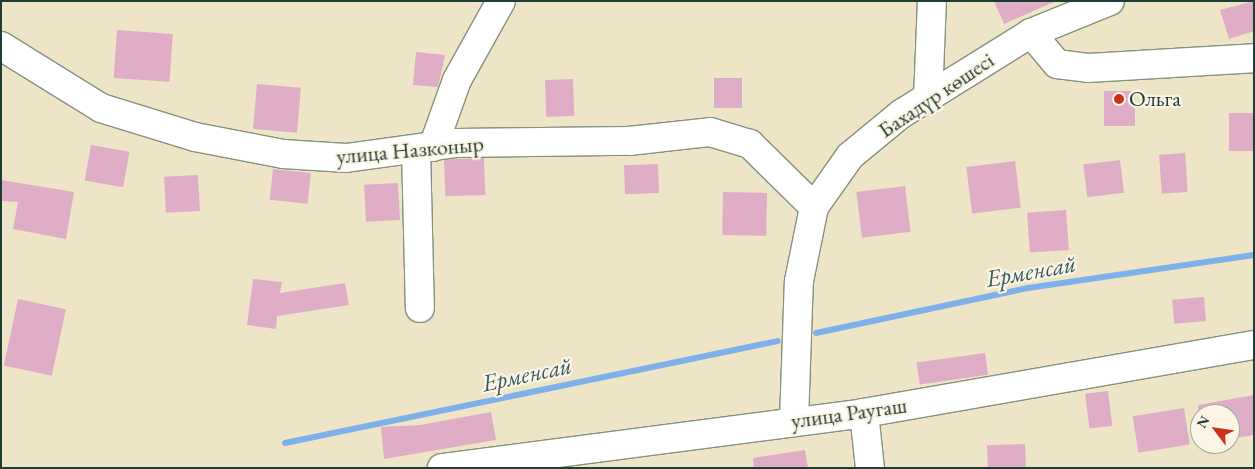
<!DOCTYPE html>
<meta charset="utf-8">
<style>
body{margin:0}
#map{position:relative;width:1255px;height:469px;overflow:hidden;background:#ede5c5;font-family:"EB Garamond",serif}
div>[style]{position:absolute}
.stream>*{height:6px;margin:-3px;padding:0 3px;transform-origin:3px;border-radius:3px;background:#7eb0ea}
.building>*{inset:0;background:#e0adc7;transform-origin:0 0}
.roads{filter:drop-shadow(1px 0 #86917c) drop-shadow(-1px 0 #86917c) drop-shadow(0 1px #86917c) drop-shadow(0 -1px #86917c)}
.minor>*{height:28px;margin:-14px;padding:0 14px;transform-origin:14px;border-radius:14px;background:#fff}
.dots>*{width:14px;height:14px;translate:-50% -50%;box-sizing:border-box;border:2px solid #fcf5e5;border-radius:50%}
span{translate:-50% -50%;white-space:nowrap;text-align:center;line-height:1.15;-webkit-text-stroke:4.5px #fcf5e5;paint-order:stroke}
.street-label{font-size:22px;color:#1f3d34}
.poi-label{font-size:22px;color:#1f3d34}
.left{translate:0 -50%;text-align:left}
.water-label{font-size:24px;color:#375a62;font-style:italic}
.frame{position:absolute;inset:0;border:2px solid #1f3d34;pointer-events:none}
.north{position:absolute;left:1190px;top:404px;width:50px;height:50px;box-sizing:border-box;background:#fcf5e5;border:1px solid #a4ab9e;border-radius:50%;rotate:301deg;font-size:14px;font-weight:700;line-height:20px;text-align:center;color:#1f3d34}
.north::after{content:'';display:block;margin:auto;width:18px;height:22px;background:#c8321e;clip-path:polygon(50% 0,100% 100%,50% 72%,0 100%)}
</style>
<div id="map">
<div class="stream">
<div style="left:816px;top:333px;width:217px;rotate:-12deg"></div>
<div style="left:1028px;top:288px;width:228px;rotate:-8.3deg"></div>
<div style="left:285px;top:443px;width:503px;rotate:-11.69deg"></div>
</div>
<div class="building">
<div style="clip-path:polygon(994px 1px,1056px 1px,1004px 24px)"></div>
<div style="clip-path:polygon(1254px 1px,1254px 31px,1229px 39px,1220px 10px)"></div>
<div style="left:117px;top:30px;width:56px;height:48px;rotate:4deg"></div>
<div style="clip-path:polygon(416px 52px,445px 55px,438px 87px,413px 85px)"></div>
<div style="left:714px;top:78px;width:28px;height:30px"></div>
<div style="left:573px;top:79px;width:37px;height:28px;rotate:88deg"></div>
<div style="left:257px;top:84px;width:44px;height:45px;rotate:5deg"></div>
<div style="left:1135px;top:91px;width:35px;height:31px;rotate:90deg"></div>
<div style="left:1254px;top:113px;width:38px;height:25px;rotate:90deg"></div>
<div style="left:91px;top:145px;width:39px;height:36px;rotate:10deg"></div>
<div style="left:1185px;top:153px;width:39px;height:26px;rotate:86deg"></div>
<div style="left:484px;top:158px;width:37px;height:40px;rotate:88deg"></div>
<div style="left:1120px;top:160px;width:33px;height:37px;rotate:83deg"></div>
<div style="left:1015px;top:161px;width:47px;height:49px;rotate:83deg"></div>
<div style="left:658px;top:164px;width:29px;height:34px;rotate:88deg"></div>
<div style="left:273px;top:169px;width:38px;height:31px;rotate:6deg"></div>
<div style="left:198px;top:175px;width:36px;height:34px;rotate:87deg"></div>
<div style="clip-path:polygon(1px 180px,74px 192px,66px 239px,13px 229px,18px 202px,1px 201px)"></div>
<div style="left:398px;top:183px;width:37px;height:34px;rotate:87deg"></div>
<div style="left:905px;top:186px;width:46px;height:49px;rotate:83deg"></div>
<div style="left:723px;top:192px;width:44px;height:43px;rotate:1deg"></div>
<div style="left:1066px;top:210px;width:40px;height:39px;rotate:86deg"></div>
<div style="clip-path:polygon(253px 279px,282px 282px,280px 293px,345px 283px,349px 305px,277px 316px,276px 329px,247px 325px)"></div>
<div style="left:1204px;top:297px;width:24px;height:32px;rotate:85deg"></div>
<div style="left:18px;top:299px;width:49px;height:68px;rotate:12deg"></div>
<div style="left:985px;top:353px;width:22px;height:69px;rotate:82deg"></div>
<div style="left:1108px;top:391px;width:35px;height:23px;rotate:83deg"></div>
<div style="clip-path:polygon(1254px 395px,1254px 435px,1230px 439px,1230px 414px,1198px 414px,1198px 405px)"></div>
<div style="left:1184px;top:408px;width:37px;height:52px;rotate:81deg"></div>
<div style="clip-path:polygon(491px 412px,496px 440px,384px 459px,381px 427px,420px 425px)"></div>
<div style="left:1025px;top:444px;width:24px;height:38px;rotate:88deg"></div>
<div style="clip-path:polygon(805px 450px,808px 468px,754px 468px,753px 458px)"></div>
</div>
<div class="roads">
<div class="minor">
<div style="left:1031px;top:33px;width:40px;rotate:50deg"></div>
<div style="left:1057px;top:64px;width:31px;rotate:7deg"></div>
<div style="left:1088px;top:68px;width:166px;rotate:-3.4deg"></div>
<div style="left:1px;top:46px;width:118px;rotate:31.8deg"></div>
<div style="left:101px;top:108px;width:98px;rotate:17.1deg"></div>
<div style="left:195px;top:137px;width:90px;rotate:10.9deg"></div>
<div style="left:283px;top:154px;width:63px;rotate:3.6deg"></div>
<div style="left:346px;top:158px;width:110px;rotate:-7.8deg"></div>
<div style="left:455px;top:143px;width:174px;rotate:-0.7deg"></div>
<div style="left:629px;top:141px;width:81px;rotate:-6.3deg"></div>
<div style="left:710px;top:132px;width:42px;rotate:16.7deg"></div>
<div style="left:750px;top:144px;width:90px;rotate:44.5deg"></div>
<div style="left:928px;top:99px;width:98px;rotate:-87.7deg"></div>
<div style="left:433px;top:147px;width:71px;rotate:-70.3deg"></div>
<div style="left:457px;top:80px;width:90px;rotate:-60.9deg"></div>
<div style="left:416px;top:149px;width:159px;rotate:88.6deg"></div>
<div style="left:864px;top:413px;width:55px;rotate:83.8deg"></div>
<div style="left:794px;top:421px;width:140px;rotate:-88deg"></div>
<div style="left:799px;top:281px;width:76px;rotate:-78.5deg"></div>
<div style="left:814px;top:207px;width:62px;rotate:-54.8deg"></div>
<div style="left:850px;top:156px;width:66px;rotate:-39.5deg"></div>
<div style="left:901px;top:114px;width:153px;rotate:-31.9deg"></div>
<div style="left:1031px;top:33px;width:85px;rotate:-22.1deg"></div>
<div style="left:442px;top:468px;width:426px;rotate:-7.4deg"></div>
<div style="left:864px;top:413px;width:396px;rotate:-9.9deg"></div>
</div>
</div>
<div class="dots">
<div style="left:1119px;top:99px;background:#c8321e"></div>
</div>
<div class="street-label">
<span style="left:936px;top:95px;rotate:-34deg">Бахадүр көшесі</span>
<span style="left:410px;top:150px;rotate:-5deg">улица Назконыр</span>
<span style="left:849px;top:413px;rotate:-8deg">улица Раугаш</span>
</div>
<div class="poi-label">
<span class="left" style="left:1129px;top:99px">Ольга</span>
</div>
<div class="water-label">
<span style="left:1031px;top:271px;rotate:-10deg">Ерменсай</span>
<span style="left:527px;top:374px;rotate:-12deg">Ерменсай</span>
</div>
<div class="frame"></div>
<div class="north">N</div>
</div>
